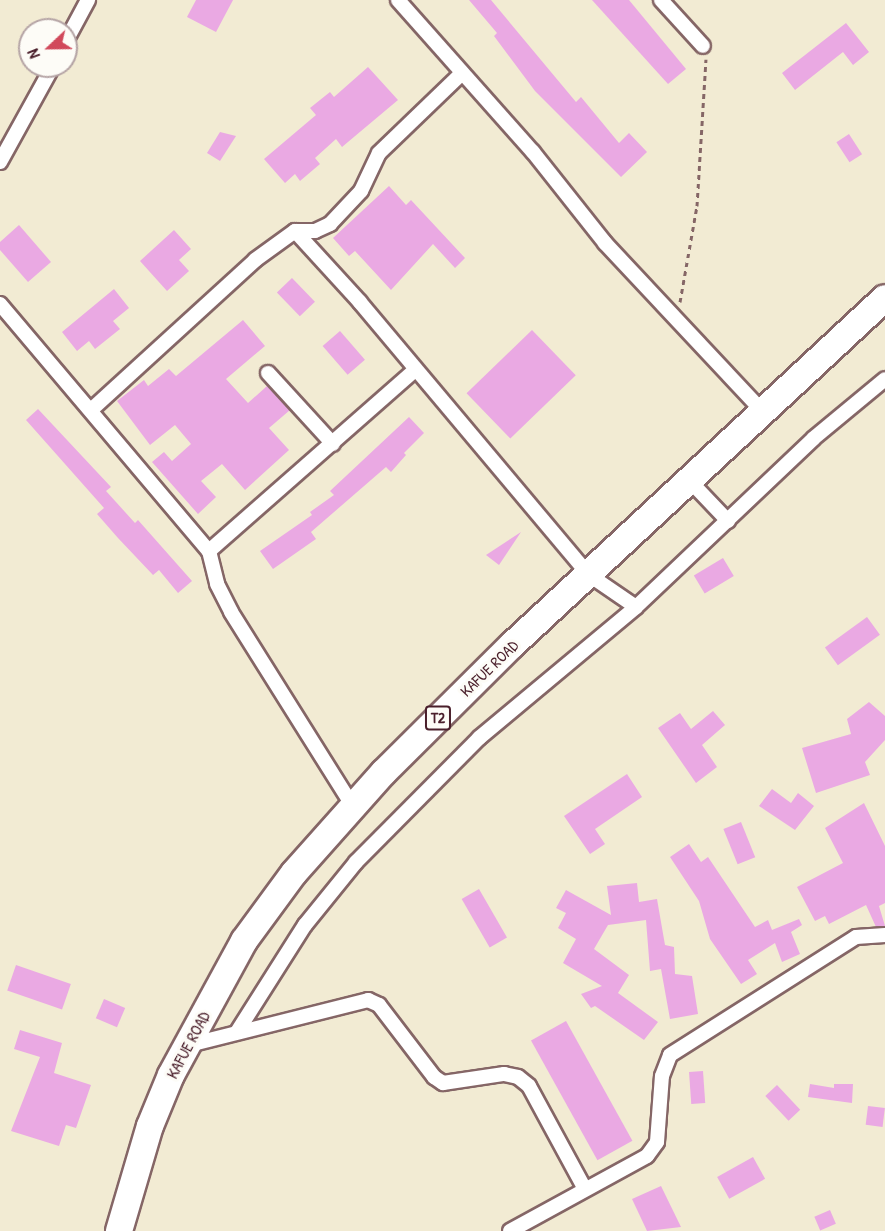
<!DOCTYPE html>
<style>
body{margin:0}
#map{position:relative;width:885px;height:1231px;overflow:hidden;background:#f2ebd3;font-family:"Patrick Hand",sans-serif}
div>[style]{position:absolute}
.building>*{inset:0;background:#eaa9e3;transform-origin:0 0}
.path>*{height:3px;margin-top:-1.5px;transform-origin:0;background:repeating-linear-gradient(90deg,#856666 0 4.5px,transparent 0 9px)}
.roads{filter:drop-shadow(2px 0 #856666) drop-shadow(-2px 0 #856666) drop-shadow(0 2px #856666) drop-shadow(0 -2px #856666)}
.street>*{height:14px;margin:-7px;padding:0 7px;transform-origin:7px;border-radius:7px;background:#fff}
.highway>*{height:26px;margin:-13px;padding:0 13px;transform-origin:13px;border-radius:13px;background:#fff}
span{translate:-50% -50%;white-space:nowrap;text-align:center;line-height:1.15;-webkit-text-stroke:6px #fdfcf7;paint-order:stroke}
.shield-label span{padding:2px 4px;background:#fdfcf7;border:2px solid;border-radius:4px;-webkit-text-stroke-width:0}
.shield-label{font-size:15px;color:#4a1f2b;font-weight:700}
.street-label{font-size:16px;color:#4a1f2b}
.north{position:absolute;left:18px;top:18px;width:60px;height:60px;box-sizing:border-box;background:#fdfcf7;border:2px solid #b5a4a5;border-radius:50%;rotate:248deg;font-size:16px;font-weight:700;line-height:24px;text-align:center;color:#4a1f2b}
.north::after{content:'';display:block;margin:auto;width:21px;height:27px;background:#d1495b;clip-path:polygon(50% 0,100% 100%,50% 72%,0 100%)}
</style>
<div id="map">
<div class="building">
<div style="clip-path:polygon(196px 0,233px 0,216px 32px,187px 17px)"></div>
<div style="clip-path:polygon(469px 0,491px 0,576px 102px,581px 97px,619px 143px,629px 133px,647px 152px,621px 177px,535px 91px,494px 36px,497px 33px)"></div>
<div style="clip-path:polygon(592px 0,629px 0,686px 69px,668px 84px)"></div>
<div style="clip-path:polygon(846px 23px,869px 52px,853px 65px,843px 52px,795px 90px,782px 73px)"></div>
<div style="clip-path:polygon(368px 67px,398px 100px,342px 147px,336px 139px,315px 158px,320px 164px,300px 181px,295px 174px,285px 183px,264px 159px,316px 115px,310px 108px,330px 92px,334px 97px)"></div>
<div style="clip-path:polygon(220px 132px,236px 136px,220px 161px,207px 153px)"></div>
<div style="left:849px;top:134px;width:24px;height:15px;rotate:57deg"></div>
<div style="clip-path:polygon(389px 186px,406px 205px,411px 200px,465px 258px,455px 268px,433px 244px,391px 290px,355px 251px,349px 256px,333px 238px)"></div>
<div style="clip-path:polygon(19px 225px,51px 262px,28px 282px,0 250px,0 242px)"></div>
<div style="clip-path:polygon(174px 230px,191px 249px,179px 260px,189px 271px,167px 291px,140px 261px)"></div>
<div style="left:292px;top:278px;width:33px;height:21px;rotate:46deg"></div>
<div style="clip-path:polygon(114px 289px,129px 308px,113px 321px,120px 329px,95px 349px,89px 341px,77px 351px,62px 332px)"></div>
<div style="clip-path:polygon(243px 320px,265px 346px,226px 379px,248px 403px,267px 386px,290px 410px,269px 428px,289px 450px,245px 490px,222px 464px,201px 481px,216px 497px,198px 514px,152px 462px,164px 452px,172px 461px,191px 444px,175px 425px,150px 445px,117px 401px,144px 380px,148px 386px,169px 369px,176px 376px)"></div>
<div style="left:532px;top:330px;width:63px;height:91px;rotate:46deg"></div>
<div style="left:340px;top:331px;width:38px;height:23px;rotate:49deg"></div>
<div style="clip-path:polygon(38px 409px,111px 487px,106px 491px,135px 523px,138px 520px,192px 581px,178px 593px,159px 570px,153px 575px,118px 538px,97px 514px,104px 508px,26px 420px)"></div>
<div style="clip-path:polygon(409px 417px,424px 433px,404px 453px,406px 455px,391px 472px,386px 467px,311px 532px,316px 539px,273px 569px,260px 551px,312px 515px,310px 512px,334px 495px,330px 491px)"></div>
<div style="clip-path:polygon(521px 532px,499px 565px,486px 555px)"></div>
<div style="left:723px;top:558px;width:21px;height:34px;rotate:59deg"></div>
<div style="left:867px;top:617px;width:22px;height:52px;rotate:54deg"></div>
<div style="clip-path:polygon(869px 702px,885px 716px,885px 740px,865px 762px,870px 775px,816px 793px,802px 748px,851px 734px,847px 719px)"></div>
<div style="clip-path:polygon(713px 711px,725px 725px,702px 745px,717px 767px,696px 783px,658px 728px,680px 713px,691px 729px)"></div>
<div style="clip-path:polygon(627px 774px,642px 797px,595px 829px,605px 844px,590px 854px,564px 816px)"></div>
<div style="clip-path:polygon(772px 789px,791px 803px,798px 793px,814px 806px,795px 830px,759px 806px)"></div>
<div style="clip-path:polygon(864px 803px,885px 846px,885px 903px,879px 906px,885px 926px,876px 927px,866px 905px,829px 924px,825px 916px,815px 921px,797px 887px,843px 863px,825px 828px)"></div>
<div style="left:741px;top:822px;width:38px;height:19px;rotate:68deg"></div>
<div style="clip-path:polygon(689px 844px,701px 862px,708px 857px,755px 927px,768px 920px,772px 930px,799px 919px,802px 925px,791px 932px,800px 954px,782px 962px,775px 943px,748px 960px,757px 974px,741px 984px,710px 939px,699px 901px,670px 857px)"></div>
<div style="clip-path:polygon(637px 883px,639px 902px,657px 899px,665px 945px,674px 947px,675px 974px,692px 976px,698px 1014px,670px 1019px,661px 969px,650px 971px,646px 920px,608px 925px,594px 949px,629px 975px,618px 993px,658px 1022px,644px 1040px,595px 1006px,591px 1008px,581px 994px,602px 986px,563px 963px,576px 939px,558px 928px,566px 913px,556px 908px,566px 890px,611px 915px,607px 886px)"></div>
<div style="left:479px;top:889px;width:56px;height:20px;rotate:60deg"></div>
<div style="left:16px;top:965px;width:58px;height:27px;rotate:19deg"></div>
<div style="left:104px;top:999px;width:23px;height:21px;rotate:23deg"></div>
<div style="left:566px;top:1021px;width:137px;height:40px;rotate:61deg"></div>
<div style="clip-path:polygon(20px 1030px,62px 1043px,54px 1073px,91px 1085px,76px 1128px,66px 1125px,59px 1146px,11px 1131px,40px 1057px,14px 1049px)"></div>
<div style="left:703px;top:1071px;width:32px;height:14px;rotate:86deg"></div>
<div style="clip-path:polygon(810px 1084px,834px 1088px,834px 1084px,853px 1084px,852px 1103px,808px 1097px)"></div>
<div style="left:777px;top:1085px;width:34px;height:16px;rotate:47deg"></div>
<div style="left:868px;top:1106px;width:17px;height:19px;rotate:7deg"></div>
<div style="left:753px;top:1157px;width:25px;height:41px;rotate:61deg"></div>
<div style="clip-path:polygon(661px 1186px,681px 1227px,647px 1231px,632px 1199px)"></div>
<div style="left:830px;top:1210px;width:15px;height:17px;rotate:67deg"></div>
</div>
<div class="path">
<div style="left:680px;top:302px;width:97px;rotate:-80deg"></div>
<div style="left:697px;top:206px;width:147px;rotate:-86.5deg"></div>
</div>
<div class="roads">
<div class="street">
<div style="left:398px;top:0;width:203px;rotate:48.4deg"></div>
<div style="left:533px;top:152px;width:116px;rotate:51.6deg"></div>
<div style="left:605px;top:243px;width:230px;rotate:46.9deg"></div>
<div style="left:661px;top:0;width:62px;rotate:47.6deg"></div>
<div style="left:66px;top:41px;width:47px;rotate:-61.8deg"></div>
<div style="left:0;top:162px;width:110px;rotate:-61.1deg"></div>
<div style="left:0;top:304px;width:324px;rotate:49.8deg"></div>
<div style="left:209px;top:551px;width:34px;rotate:76deg"></div>
<div style="left:217px;top:584px;width:31px;rotate:63deg"></div>
<div style="left:231px;top:612px;width:228px;rotate:57.9deg"></div>
<div style="left:268px;top:373px;width:96px;rotate:47.5deg"></div>
<div style="left:91px;top:410px;width:222px;rotate:-42.4deg"></div>
<div style="left:255px;top:260px;width:49px;rotate:-35.9deg"></div>
<div style="left:295px;top:231px;width:20px"></div>
<div style="left:315px;top:231px;width:17px;rotate:-25deg"></div>
<div style="left:330px;top:224px;width:45px;rotate:-46.8deg"></div>
<div style="left:361px;top:191px;width:42px;rotate:-64.7deg"></div>
<div style="left:379px;top:153px;width:115px;rotate:-43.9deg"></div>
<div style="left:688px;top:479px;width:58px;rotate:46.4deg"></div>
<div style="left:209px;top:551px;width:274px;rotate:-41.3deg"></div>
<div style="left:636px;top:607px;width:245px;rotate:-43.5deg"></div>
<div style="left:814px;top:438px;width:92px;rotate:-39.7deg"></div>
<div style="left:237px;top:1032px;width:127px;rotate:-57.6deg"></div>
<div style="left:305px;top:925px;width:81px;rotate:-51deg"></div>
<div style="left:356px;top:862px;width:175px;rotate:-45.2deg"></div>
<div style="left:479px;top:738px;width:204px;rotate:-39.8deg"></div>
<div style="left:636px;top:607px;width:58px;rotate:-145.5deg"></div>
<div style="left:588px;top:574px;width:355px;rotate:-130deg"></div>
<div style="left:360px;top:302px;width:96px;rotate:-132.5deg"></div>
<div style="left:189px;top:1045px;width:185px;rotate:-14.1deg"></div>
<div style="left:368px;top:1000px;width:12px;rotate:24deg"></div>
<div style="left:379px;top:1005px;width:91px;rotate:52.6deg"></div>
<div style="left:434px;top:1077px;width:11px;rotate:34deg"></div>
<div style="left:443px;top:1083px;width:62px;rotate:-8.4deg"></div>
<div style="left:504px;top:1074px;width:14px;rotate:12deg"></div>
<div style="left:518px;top:1077px;width:14px;rotate:39deg"></div>
<div style="left:529px;top:1086px;width:117px;rotate:61.5deg"></div>
<div style="left:510px;top:1231px;width:156px;rotate:-28.7deg"></div>
<div style="left:647px;top:1156px;width:17px;rotate:-54deg"></div>
<div style="left:657px;top:1142px;width:66px;rotate:-85.7deg"></div>
<div style="left:662px;top:1076px;width:22px;rotate:-69deg"></div>
<div style="left:670px;top:1055px;width:220px;rotate:-32.4deg"></div>
<div style="left:856px;top:937px;width:29px;rotate:-4deg"></div>
</div>
<div class="highway">
<div style="left:119px;top:1231px;width:109px;rotate:-73.6deg"></div>
<div style="left:150px;top:1126px;width:55px;rotate:-67.6deg"></div>
<div style="left:171px;top:1075px;width:153px;rotate:-61.4deg"></div>
<div style="left:244px;top:941px;width:84px;rotate:-53.7deg"></div>
<div style="left:294px;top:873px;width:135px;rotate:-48.3deg"></div>
<div style="left:384px;top:772px;width:180px;rotate:-44.8deg"></div>
<div style="left:512px;top:645px;width:509px;rotate:-42.93deg"></div>
</div>
</div>
<div class="shield-label">
<span style="left:438px;top:718px">T2</span>
</div>
<div class="street-label">
<span style="left:489px;top:668px;rotate:-44deg">KAFUE ROAD</span>
<span style="left:188px;top:1045px;rotate:-62deg">KAFUE ROAD</span>
</div>
<div class="north">N</div>
</div>
